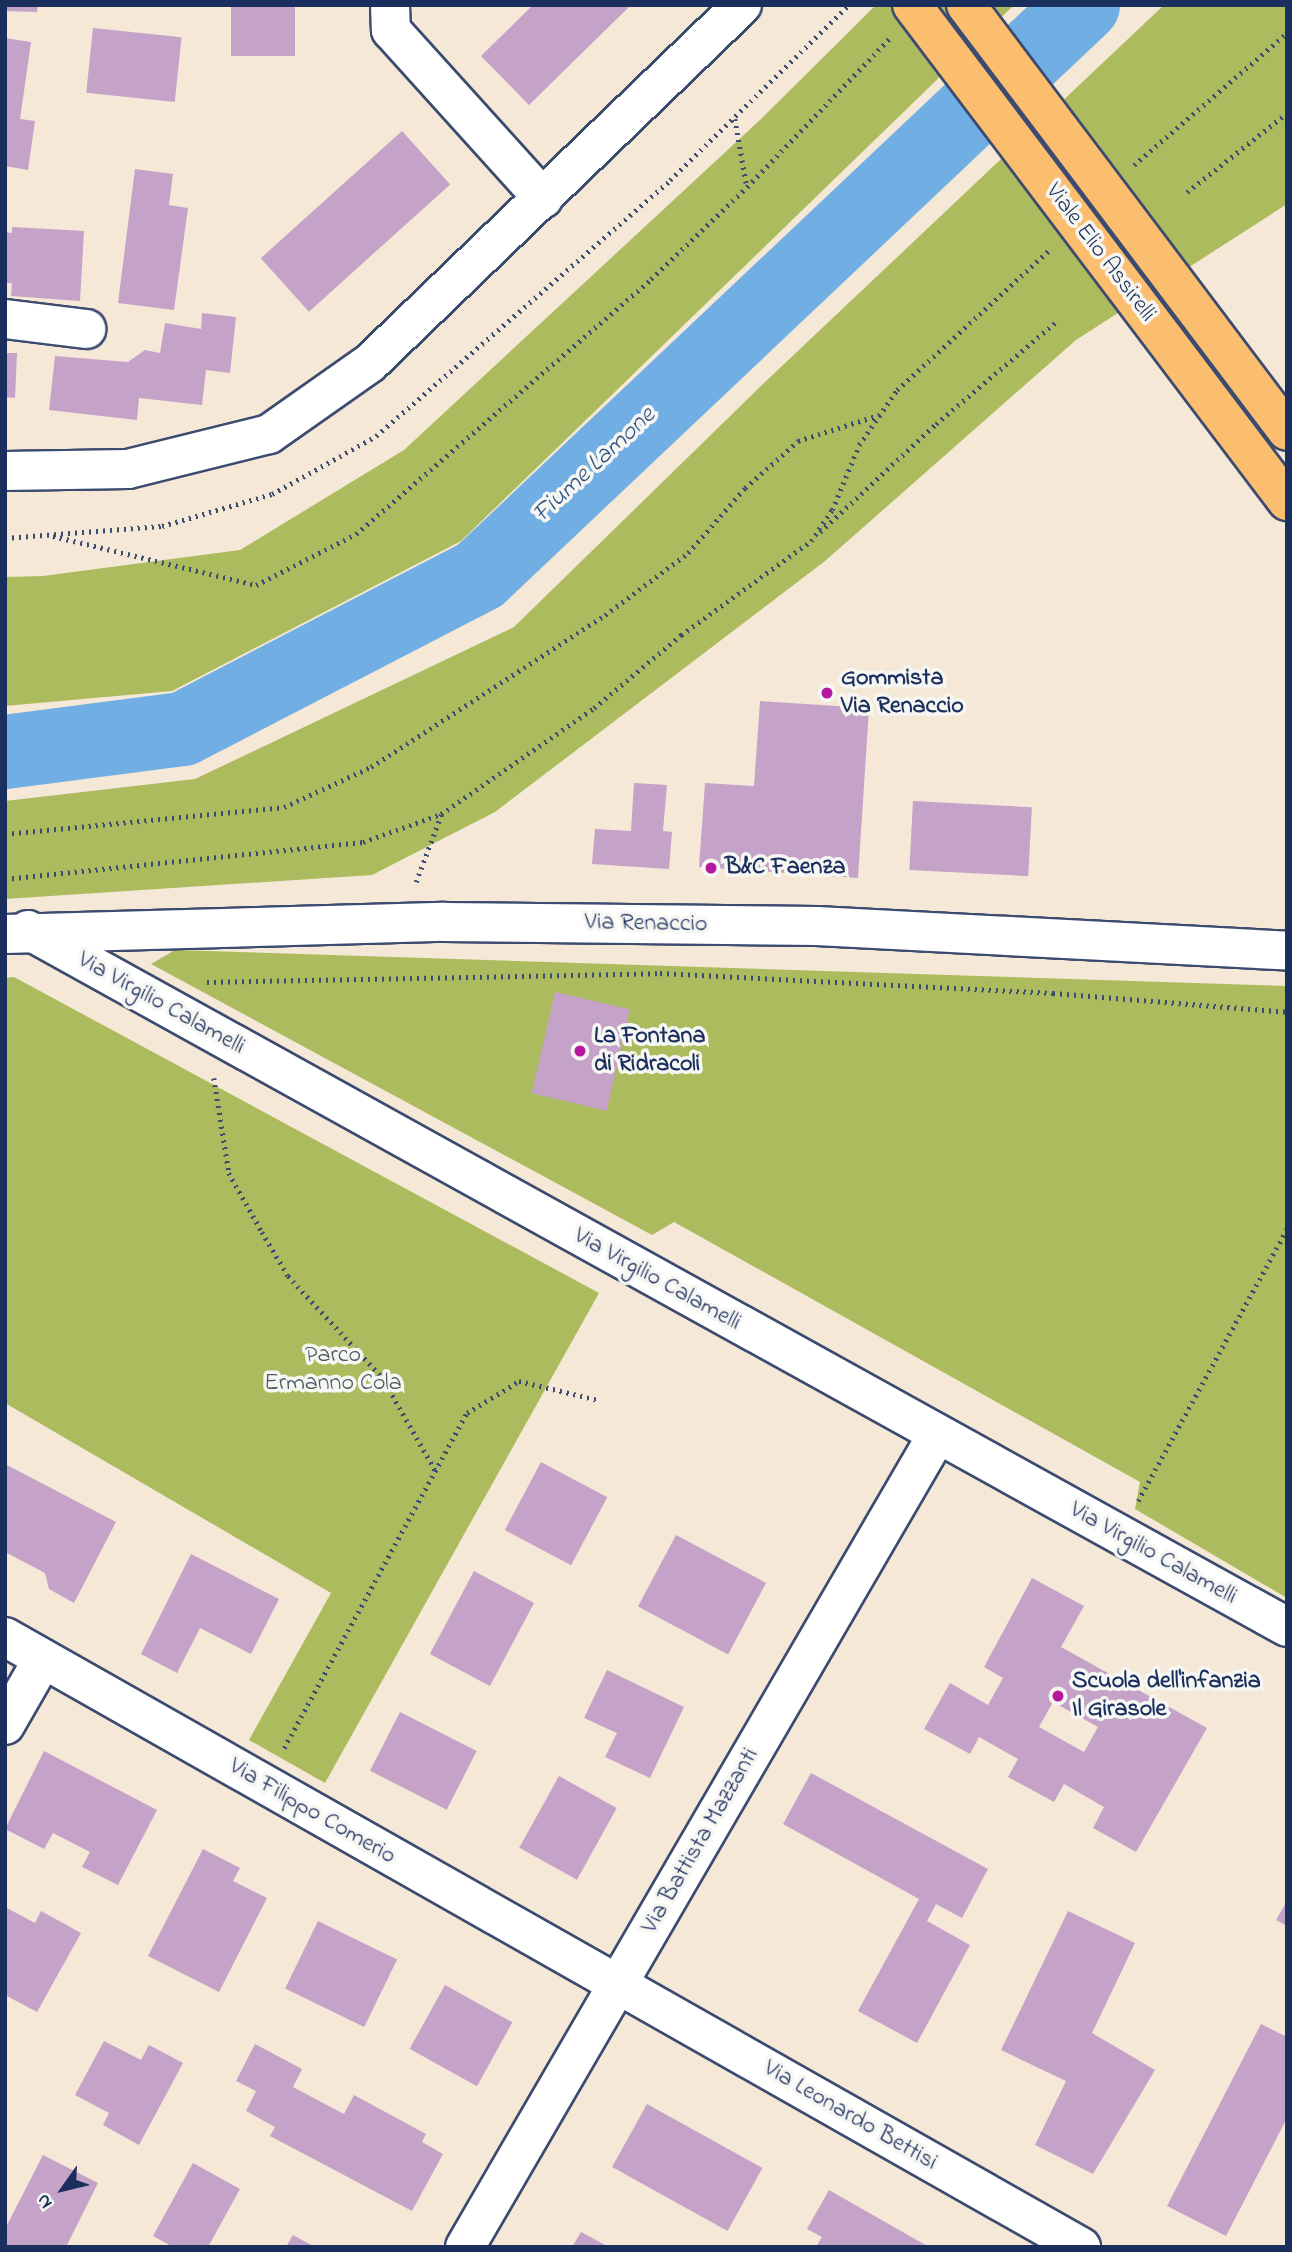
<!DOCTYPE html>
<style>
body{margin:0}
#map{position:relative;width:1292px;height:2252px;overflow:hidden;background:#f5e8d6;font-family:"Indie Flower",sans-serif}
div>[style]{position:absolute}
.green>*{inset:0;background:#acbb5e}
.river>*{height:74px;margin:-37px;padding:0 37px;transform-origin:37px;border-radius:37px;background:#71aee3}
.building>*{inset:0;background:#c5a2c7;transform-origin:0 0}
.path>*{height:4.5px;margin-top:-2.25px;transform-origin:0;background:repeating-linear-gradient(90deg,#3c4b70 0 2px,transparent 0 7px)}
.roads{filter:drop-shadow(2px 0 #3c4b70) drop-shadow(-2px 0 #3c4b70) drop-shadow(0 2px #3c4b70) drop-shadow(0 -2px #3c4b70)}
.minor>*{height:38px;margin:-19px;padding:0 19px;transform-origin:19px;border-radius:19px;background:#fff}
.tertiary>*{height:38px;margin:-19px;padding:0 19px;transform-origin:19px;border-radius:19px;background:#fff}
.bridges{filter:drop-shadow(2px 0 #3c4b70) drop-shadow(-2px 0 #3c4b70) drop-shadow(0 2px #3c4b70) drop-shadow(0 -2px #3c4b70)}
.primary-bridge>*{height:38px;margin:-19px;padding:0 19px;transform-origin:19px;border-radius:19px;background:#fbbe6e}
.dots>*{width:19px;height:19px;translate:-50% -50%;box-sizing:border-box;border:4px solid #f6f6f2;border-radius:50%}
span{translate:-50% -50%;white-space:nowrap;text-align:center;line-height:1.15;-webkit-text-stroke:7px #f6f6f2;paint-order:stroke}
.street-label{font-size:24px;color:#1b2f5e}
.poi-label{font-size:24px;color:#1b2f5e;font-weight:700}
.left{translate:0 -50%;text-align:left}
.park-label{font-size:24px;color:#46595e}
.water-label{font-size:26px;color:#355586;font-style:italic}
.frame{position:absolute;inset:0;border:7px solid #1b2f5e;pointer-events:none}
.north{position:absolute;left:28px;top:2154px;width:70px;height:70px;-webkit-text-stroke:5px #f6f6f2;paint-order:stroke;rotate:236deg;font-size:19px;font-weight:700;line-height:28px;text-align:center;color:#1b2f5e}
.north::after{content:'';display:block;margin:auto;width:24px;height:32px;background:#1b2f5e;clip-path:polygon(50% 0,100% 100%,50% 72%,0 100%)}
</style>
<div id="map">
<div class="green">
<div style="clip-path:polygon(876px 5px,1014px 5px,461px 541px,172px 691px,5px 706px,5px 577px,43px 576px,240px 550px,404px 450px,761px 119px)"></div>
<div style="clip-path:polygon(1164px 5px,1287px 5px,1287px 204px,1076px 340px,825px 561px,495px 812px,372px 875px,5px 899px,5px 801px,195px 779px,514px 627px,764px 383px)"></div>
<div style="clip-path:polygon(175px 950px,1287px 986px,1287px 1598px,1135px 1509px,1140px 1482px,674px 1222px,652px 1235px,151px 964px)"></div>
<div style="clip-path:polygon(14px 977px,599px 1293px,325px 1783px,249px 1740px,331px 1593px,5px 1403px,5px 978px)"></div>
</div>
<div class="river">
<div style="left:5px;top:752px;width:179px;rotate:-7.4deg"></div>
<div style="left:183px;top:729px;width:335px;rotate:-27.4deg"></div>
<div style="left:480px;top:575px;width:830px;rotate:-43.39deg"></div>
</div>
<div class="building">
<div style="clip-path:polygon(5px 5px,38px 5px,37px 12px,5px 11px)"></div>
<div style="left:231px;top:5px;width:64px;height:51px"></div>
<div style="clip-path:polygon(533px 5px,631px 5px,529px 105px,481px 56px)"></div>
<div style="left:93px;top:28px;width:89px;height:65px;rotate:6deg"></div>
<div style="clip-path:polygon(5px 38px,31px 42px,20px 119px,35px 121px,28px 170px,5px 166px)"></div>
<div style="left:402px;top:131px;width:72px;height:190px;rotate:48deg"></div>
<div style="clip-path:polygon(135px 169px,173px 174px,169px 205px,188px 208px,174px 310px,118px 303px)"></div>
<div style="clip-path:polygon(12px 227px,84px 231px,80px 301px,11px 296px,12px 283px,5px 283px,5px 232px,12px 233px)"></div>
<div style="clip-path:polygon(202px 313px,236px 317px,230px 373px,206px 370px,202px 405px,139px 398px,137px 420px,49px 410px,55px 356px,128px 362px,145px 350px,160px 353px,165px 323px,201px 329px)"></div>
<div style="clip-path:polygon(5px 353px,17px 353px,15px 398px,5px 397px)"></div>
<div style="clip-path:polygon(760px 701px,869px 708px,858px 878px,699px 867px,705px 783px,754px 786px)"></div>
<div style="clip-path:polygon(634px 783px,667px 785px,663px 831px,672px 832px,669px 869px,592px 864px,595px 829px,631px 831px)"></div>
<div style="left:913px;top:801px;width:119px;height:69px;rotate:3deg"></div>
<div style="left:555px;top:992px;width:77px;height:104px;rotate:13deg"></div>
<div style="left:541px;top:1462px;width:75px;height:77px;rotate:28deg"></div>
<div style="clip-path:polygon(5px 1464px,116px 1522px,74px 1603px,49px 1589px,45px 1573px,5px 1552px)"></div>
<div style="left:676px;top:1535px;width:102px;height:81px;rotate:28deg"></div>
<div style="clip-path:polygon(191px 1554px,279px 1599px,251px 1654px,200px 1628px,177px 1673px,141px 1654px)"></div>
<div style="left:474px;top:1571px;width:68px;height:94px;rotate:28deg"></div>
<div style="clip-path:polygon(evenodd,1032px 1578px,1084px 1606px,1061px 1647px,1207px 1728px,1136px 1852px,1093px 1828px,1104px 1807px,1064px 1784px,1054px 1802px,1008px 1777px,1018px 1759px,979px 1737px,970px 1754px,924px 1729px,950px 1683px,988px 1705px,1003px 1678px,984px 1667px,1032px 1578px,1053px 1702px,1098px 1727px,1084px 1752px,1039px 1727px,1053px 1702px)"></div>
<div style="clip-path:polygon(607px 1670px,684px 1707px,650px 1778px,605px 1757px,617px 1733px,584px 1718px)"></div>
<div style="left:400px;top:1712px;width:86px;height:66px;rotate:27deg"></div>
<div style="clip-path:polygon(44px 1751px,157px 1810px,118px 1885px,82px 1867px,90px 1852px,53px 1833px,44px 1849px,5px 1829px)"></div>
<div style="clip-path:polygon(811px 1773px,988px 1869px,962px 1918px,936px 1904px,927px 1921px,970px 1945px,917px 2043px,858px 2011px,919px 1899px,783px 1824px)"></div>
<div style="left:559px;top:1776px;width:66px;height:82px;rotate:29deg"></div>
<div style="clip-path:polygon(203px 1849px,240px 1868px,233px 1881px,267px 1898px,219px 1992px,148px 1956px)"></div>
<div style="clip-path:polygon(1287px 1901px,1287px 1926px,1276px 1920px)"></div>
<div style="clip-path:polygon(5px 1907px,35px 1923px,41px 1911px,81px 1933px,37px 2012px,5px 1995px)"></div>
<div style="clip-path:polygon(1068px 1911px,1135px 1943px,1092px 2033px,1155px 2070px,1093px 2174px,1035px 2145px,1066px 2081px,1001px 2050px)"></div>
<div style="left:318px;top:1921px;width:88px;height:75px;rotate:26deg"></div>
<div style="left:445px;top:1985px;width:77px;height:73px;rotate:29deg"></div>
<div style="clip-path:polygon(1261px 2024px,1287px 2037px,1287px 2118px,1226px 2236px,1167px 2206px)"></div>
<div style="clip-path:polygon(104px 2041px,141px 2060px,149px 2045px,183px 2063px,139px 2145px,103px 2125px,109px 2113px,75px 2095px)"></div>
<div style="clip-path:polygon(255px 2044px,302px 2069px,293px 2087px,344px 2114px,354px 2095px,426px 2134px,422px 2142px,443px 2154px,412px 2211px,270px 2136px,275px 2127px,246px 2111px,256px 2091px,236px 2081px)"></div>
<div style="left:647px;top:2104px;width:132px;height:72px;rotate:29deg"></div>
<div style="clip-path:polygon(43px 2155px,98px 2183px,66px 2247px,5px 2247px,5px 2229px)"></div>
<div style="clip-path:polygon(193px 2163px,240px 2189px,208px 2247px,173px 2247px,153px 2236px)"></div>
<div style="clip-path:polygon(829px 2190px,929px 2247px,816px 2247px,822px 2237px,807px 2229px)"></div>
<div style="clip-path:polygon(581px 2232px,609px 2247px,572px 2247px)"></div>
<div style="clip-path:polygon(293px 2235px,315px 2247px,286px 2247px)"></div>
</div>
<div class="path">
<div style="left:735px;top:119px;width:69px;rotate:80deg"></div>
<div style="left:747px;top:187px;width:205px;rotate:-46.2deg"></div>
<div style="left:1134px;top:165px;width:202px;rotate:-40.8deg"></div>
<div style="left:1187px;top:192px;width:127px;rotate:-38.3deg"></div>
<div style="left:820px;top:532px;width:158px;rotate:-43deg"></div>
<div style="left:936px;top:424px;width:159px;rotate:-40.4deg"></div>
<div style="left:53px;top:536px;width:209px;rotate:13.6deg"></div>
<div style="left:256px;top:585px;width:112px;rotate:-27deg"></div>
<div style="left:356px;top:534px;width:390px;rotate:-40.8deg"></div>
<div style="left:651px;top:279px;width:133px;rotate:-43.8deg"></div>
<div style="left:5px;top:538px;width:157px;rotate:-4.4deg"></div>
<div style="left:162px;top:526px;width:115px;rotate:-16.2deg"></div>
<div style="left:272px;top:494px;width:119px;rotate:-29.1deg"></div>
<div style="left:376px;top:436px;width:390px;rotate:-41deg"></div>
<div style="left:670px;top:180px;width:250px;rotate:-44.4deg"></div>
<div style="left:5px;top:834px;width:280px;rotate:-5.5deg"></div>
<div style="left:284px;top:807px;width:96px;rotate:-24.7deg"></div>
<div style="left:371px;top:767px;width:279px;rotate:-33deg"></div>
<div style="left:605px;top:615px;width:104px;rotate:-36.8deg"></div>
<div style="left:688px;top:553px;width:86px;rotate:-48.8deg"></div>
<div style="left:745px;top:488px;width:71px;rotate:-41.6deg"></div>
<div style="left:798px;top:441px;width:85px;rotate:-17.8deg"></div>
<div style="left:5px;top:879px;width:360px;rotate:-5.9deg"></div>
<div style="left:363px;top:842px;width:83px;rotate:-19.7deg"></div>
<div style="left:441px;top:814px;width:186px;rotate:-34.7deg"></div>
<div style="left:594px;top:708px;width:114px;rotate:-40deg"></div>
<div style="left:681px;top:635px;width:160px;rotate:-35.9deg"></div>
<div style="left:811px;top:541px;width:37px;rotate:-56deg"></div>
<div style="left:832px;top:510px;width:70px;rotate:-67.4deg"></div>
<div style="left:859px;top:445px;width:67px;rotate:-55.4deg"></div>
<div style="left:897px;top:390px;width:207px;rotate:-42.6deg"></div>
<div style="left:416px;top:882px;width:72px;rotate:-69.5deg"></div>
<div style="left:207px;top:982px;width:453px;rotate:-1.1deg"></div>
<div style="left:660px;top:973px;width:394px;rotate:2.9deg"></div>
<div style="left:1053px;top:993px;width:235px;rotate:4.6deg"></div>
<div style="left:214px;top:1078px;width:96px;rotate:81deg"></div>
<div style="left:229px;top:1173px;width:68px;rotate:60.8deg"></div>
<div style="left:262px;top:1232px;width:51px;rotate:59.4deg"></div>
<div style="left:288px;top:1276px;width:138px;rotate:47.1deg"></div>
<div style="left:382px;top:1377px;width:107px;rotate:60.3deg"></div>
<div style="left:1138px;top:1501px;width:310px;rotate:-61.3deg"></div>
<div style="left:284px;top:1748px;width:382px;rotate:-61.4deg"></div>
<div style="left:467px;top:1413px;width:61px;rotate:-31.6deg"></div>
<div style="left:519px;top:1381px;width:81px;rotate:13.5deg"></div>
</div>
<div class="roads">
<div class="minor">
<div style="left:390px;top:5px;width:25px;rotate:88deg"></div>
<div style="left:391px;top:30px;width:227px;rotate:47.9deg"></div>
<div style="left:5px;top:319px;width:82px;rotate:7deg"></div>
<div style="left:5px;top:471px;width:123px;rotate:-0.9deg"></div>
<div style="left:128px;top:469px;width:145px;rotate:-13.9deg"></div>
<div style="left:269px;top:434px;width:123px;rotate:-35.1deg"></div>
<div style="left:370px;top:363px;width:516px;rotate:-43.9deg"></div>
<div style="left:28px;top:930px;width:1439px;rotate:28.97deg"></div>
<div style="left:5px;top:1637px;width:1237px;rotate:29.55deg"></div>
<div style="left:5px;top:1725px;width:76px;rotate:-60.1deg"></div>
<div style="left:465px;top:2247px;width:939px;rotate:-59.83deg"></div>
</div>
<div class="tertiary">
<div style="left:5px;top:934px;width:439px;rotate:-1.6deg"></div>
<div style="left:444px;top:922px;width:373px;rotate:0.6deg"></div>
<div style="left:817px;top:926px;width:471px;rotate:3deg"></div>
</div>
</div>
<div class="bridges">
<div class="primary-bridge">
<div style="left:912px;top:5px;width:622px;rotate:52.91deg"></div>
<div style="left:966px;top:5px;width:533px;rotate:53deg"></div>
</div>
</div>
<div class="dots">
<div style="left:827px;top:693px;background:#b5179e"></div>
<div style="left:711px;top:868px;background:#b5179e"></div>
<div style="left:580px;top:1051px;background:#b5179e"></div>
<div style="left:1058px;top:1696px;background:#b5179e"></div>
</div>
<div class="street-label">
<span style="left:1100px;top:253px;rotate:53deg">Viale Elio Assirelli</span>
<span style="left:646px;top:924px;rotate:1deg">Via Renaccio</span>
<span style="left:161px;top:1004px;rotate:29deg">Via Virgilio Calamelli</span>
<span style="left:657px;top:1280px;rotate:29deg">Via Virgilio Calamelli</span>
<span style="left:1153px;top:1554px;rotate:29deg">Via Virgilio Calamelli</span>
<span style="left:312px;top:1812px;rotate:30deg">Via Filippo Comerio</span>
<span style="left:701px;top:1841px;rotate:-60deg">Via Battista Mazzanti</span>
<span style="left:850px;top:2116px;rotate:30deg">Via Leonardo Bettisi</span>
</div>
<div class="poi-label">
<span class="left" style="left:841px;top:693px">Gommista<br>Via Renaccio</span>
<span class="left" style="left:725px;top:868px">B&amp;C Faenza</span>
<span class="left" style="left:594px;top:1051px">La Fontana<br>di Ridracoli</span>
<span class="left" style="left:1072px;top:1696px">Scuola dell'infanzia<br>Il Girasole</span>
</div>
<div class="park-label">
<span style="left:333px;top:1370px">Parco<br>Ermanno Cola</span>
</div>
<div class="water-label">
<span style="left:595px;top:466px;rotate:-43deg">Fiume Lamone</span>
</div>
<div class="frame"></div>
<div class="north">N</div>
</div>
